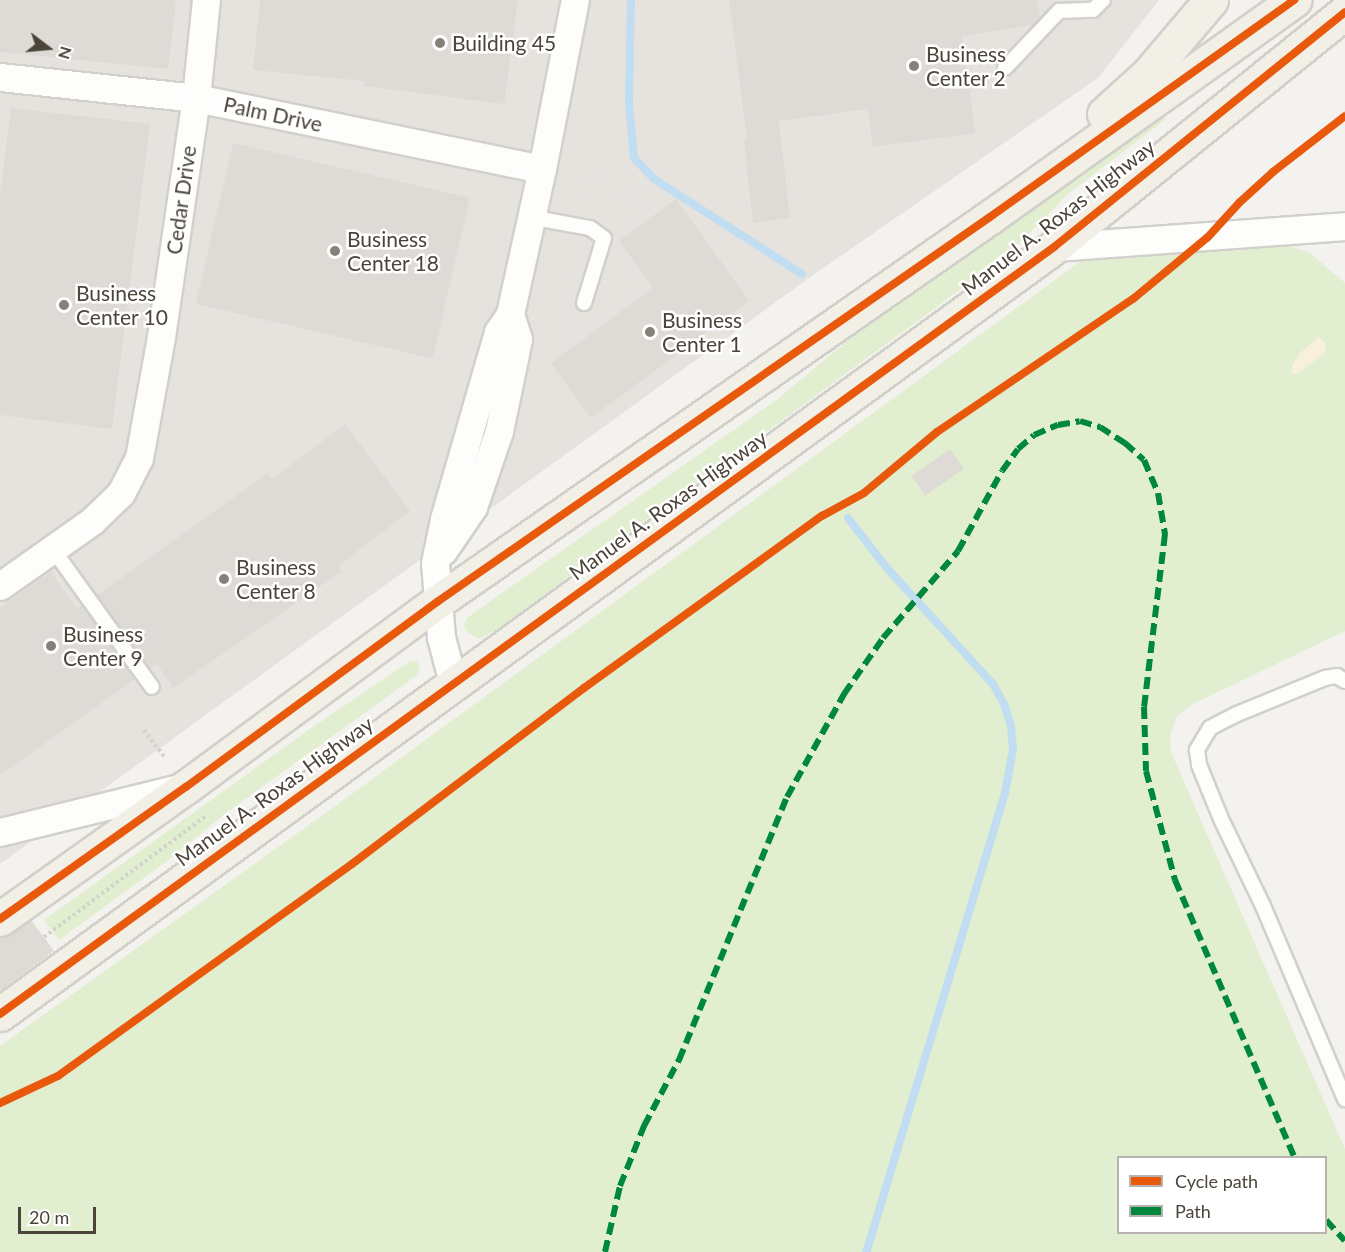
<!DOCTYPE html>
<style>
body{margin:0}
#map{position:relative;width:1345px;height:1252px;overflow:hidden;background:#f4f2ee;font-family:Lato,sans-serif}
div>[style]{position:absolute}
.industrial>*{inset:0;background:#e6e2de}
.green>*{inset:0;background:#e1eecf}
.sand>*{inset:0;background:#f7f0da}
.parking>*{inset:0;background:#e6e3df}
.stream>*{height:8px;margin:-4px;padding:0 4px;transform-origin:4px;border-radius:4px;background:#c0ddf1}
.building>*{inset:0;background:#dedbd6;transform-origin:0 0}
.path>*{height:4px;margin-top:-2px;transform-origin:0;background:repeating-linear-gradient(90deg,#d3d2cc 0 3px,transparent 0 6px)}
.roads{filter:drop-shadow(2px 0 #d2d0cb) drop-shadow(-2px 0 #d2d0cb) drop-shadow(0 2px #d2d0cb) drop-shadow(0 -2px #d2d0cb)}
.lane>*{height:14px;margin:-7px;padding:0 7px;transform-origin:7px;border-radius:7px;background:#fdfdfc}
.street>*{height:27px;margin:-13.5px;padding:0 13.5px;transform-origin:13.5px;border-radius:13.5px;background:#fdfdfc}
.primary>*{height:33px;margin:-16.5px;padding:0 16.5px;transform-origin:16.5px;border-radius:16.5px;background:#f2efe6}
.quiet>*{height:6px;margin-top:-3px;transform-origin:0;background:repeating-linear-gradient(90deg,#00873e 0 12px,transparent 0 18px)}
.cycleway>*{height:8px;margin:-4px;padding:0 4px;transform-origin:4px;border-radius:4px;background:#e8590c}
.dots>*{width:16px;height:16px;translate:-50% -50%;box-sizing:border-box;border:3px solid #fff;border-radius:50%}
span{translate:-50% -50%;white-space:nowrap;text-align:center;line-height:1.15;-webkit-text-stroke:5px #fff;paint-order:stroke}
.poi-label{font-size:21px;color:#4b4439}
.left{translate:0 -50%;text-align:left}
.street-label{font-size:21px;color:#4b4439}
.legend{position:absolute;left:1117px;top:1156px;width:210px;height:78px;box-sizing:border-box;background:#fff;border:2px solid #b7b4b0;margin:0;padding:8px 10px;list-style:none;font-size:18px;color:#4b4439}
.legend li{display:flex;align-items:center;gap:12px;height:30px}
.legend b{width:30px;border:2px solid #b7b4b0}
.north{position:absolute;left:18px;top:18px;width:60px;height:60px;-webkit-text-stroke:4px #fff;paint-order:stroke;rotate:106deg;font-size:16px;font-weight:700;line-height:24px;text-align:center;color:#4b4439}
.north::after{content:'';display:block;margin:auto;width:21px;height:27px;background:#4b4439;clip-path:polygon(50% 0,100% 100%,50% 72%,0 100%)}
.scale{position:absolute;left:18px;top:1207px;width:78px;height:27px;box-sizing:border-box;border:3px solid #4b4439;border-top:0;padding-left:8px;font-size:18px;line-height:21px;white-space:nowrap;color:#4b4439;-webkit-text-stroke:4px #fff;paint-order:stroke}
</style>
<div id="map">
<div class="industrial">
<div style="clip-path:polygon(0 0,1159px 0,1098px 78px,816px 273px,0 864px)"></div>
</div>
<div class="green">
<div style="clip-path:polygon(1163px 115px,1166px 119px,1068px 194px,1015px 248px,927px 314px,496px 630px,479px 639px,466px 631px,464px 625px,467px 618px,475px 612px,779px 398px,866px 325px)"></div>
<div style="clip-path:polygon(evenodd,1280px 243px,1310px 253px,1345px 283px,1345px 631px,1193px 704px,1177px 716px,1170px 736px,1171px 752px,1345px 1149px,1345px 1252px,0 1252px,0 1046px,338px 804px,1077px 264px,1089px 257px,1280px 243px,1118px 1158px,1326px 1158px,1326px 1232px,1118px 1232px,1118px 1158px)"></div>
<div style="clip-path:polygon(410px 661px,417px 662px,420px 667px,416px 676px,230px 810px,163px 864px,59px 940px,44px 920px,307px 731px)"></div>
</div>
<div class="sand">
<div style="clip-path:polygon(1319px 337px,1326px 344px,1325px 353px,1297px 374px,1292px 373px,1292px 365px,1301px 352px)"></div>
</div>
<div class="parking">
<div style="clip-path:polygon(590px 158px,623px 204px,639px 191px,652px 212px,612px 244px,646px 288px,573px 340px,562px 327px,584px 242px,567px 237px)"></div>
</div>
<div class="stream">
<div style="left:631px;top:0;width:103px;rotate:91.1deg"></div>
<div style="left:629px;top:103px;width:55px;rotate:84.8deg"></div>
<div style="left:634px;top:158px;width:29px;rotate:46deg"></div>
<div style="left:654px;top:179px;width:176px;rotate:32.7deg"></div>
<div style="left:848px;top:518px;width:62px;rotate:52.2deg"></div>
<div style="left:886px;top:567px;width:159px;rotate:47.6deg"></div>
<div style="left:993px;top:684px;width:23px;rotate:61deg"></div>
<div style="left:1004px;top:704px;width:23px;rotate:72deg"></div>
<div style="left:1011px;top:726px;width:23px;rotate:85deg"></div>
<div style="left:1013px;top:749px;width:45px;rotate:100.3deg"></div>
<div style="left:1005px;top:793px;width:480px;rotate:106.8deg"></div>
</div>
<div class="building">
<div style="clip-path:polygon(0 0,176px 0,168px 69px,0 52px)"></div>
<div style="clip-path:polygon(260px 0,518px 0,504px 104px,363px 86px,364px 81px,253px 70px)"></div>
<div style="clip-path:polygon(729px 0,1037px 0,1040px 18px,1034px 25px,962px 36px,975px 133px,873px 147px,868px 109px,779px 121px,790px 218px,753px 223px,744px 139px,747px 139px)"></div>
<div style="clip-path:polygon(11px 108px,150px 124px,112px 429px,0 415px,0 195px)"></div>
<div style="left:233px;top:143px;width:243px;height:165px;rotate:13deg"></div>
<div style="clip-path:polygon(676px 199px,749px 301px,591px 418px,551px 363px,653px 288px,619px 241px)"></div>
<div style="clip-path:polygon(345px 424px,410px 511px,338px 566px,342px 571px,173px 688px,157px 664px,150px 669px,97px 595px,268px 473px,272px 479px)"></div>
<div style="left:950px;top:449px;width:24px;height:47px;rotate:55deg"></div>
<div style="clip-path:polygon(51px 572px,77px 609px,82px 605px,135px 679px,0 775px,0 608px)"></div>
<div style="clip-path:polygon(31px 920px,54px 951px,0 991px,0 937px,11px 934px)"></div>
</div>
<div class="path">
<div style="left:144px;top:730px;width:34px;rotate:53deg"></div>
<div style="left:44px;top:937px;width:204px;rotate:-36.8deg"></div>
</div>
<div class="roads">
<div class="lane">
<div style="left:1005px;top:68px;width:79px;rotate:-46.5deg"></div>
<div style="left:1059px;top:11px;width:34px;rotate:-2deg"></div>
<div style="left:1093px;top:10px;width:14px;rotate:-45deg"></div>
<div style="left:530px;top:217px;width:61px;rotate:10.4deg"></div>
<div style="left:590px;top:228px;width:17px;rotate:36deg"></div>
<div style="left:604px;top:238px;width:68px;rotate:107.1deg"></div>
<div style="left:52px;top:548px;width:171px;rotate:54.3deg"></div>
<div style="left:1345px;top:681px;width:9px;rotate:-148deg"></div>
<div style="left:1337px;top:676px;width:12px;rotate:171deg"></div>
<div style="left:1325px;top:678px;width:95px;rotate:157.8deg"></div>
<div style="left:1237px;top:714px;width:30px;rotate:153deg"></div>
<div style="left:1210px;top:728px;width:26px;rotate:121deg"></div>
<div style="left:1197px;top:750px;width:15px;rotate:82deg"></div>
<div style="left:1199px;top:765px;width:58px;rotate:67.8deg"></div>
<div style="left:1221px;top:819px;width:97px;rotate:64.2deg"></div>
<div style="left:1263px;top:906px;width:210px;rotate:67deg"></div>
</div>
<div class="street">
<div style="left:0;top:77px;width:197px;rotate:6.1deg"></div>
<div style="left:196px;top:98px;width:353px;rotate:11.6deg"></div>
<div style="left:1054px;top:247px;width:292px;rotate:-4.1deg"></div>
<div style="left:443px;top:551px;width:53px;rotate:-55.7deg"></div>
<div style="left:473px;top:507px;width:80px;rotate:-71.1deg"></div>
<div style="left:499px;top:431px;width:94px;rotate:-78.3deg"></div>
<div style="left:518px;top:339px;width:26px;rotate:-108deg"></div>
<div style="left:0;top:586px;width:113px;rotate:-35.2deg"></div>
<div style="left:92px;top:521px;width:40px;rotate:-44deg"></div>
<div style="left:121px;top:493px;width:39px;rotate:-63deg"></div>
<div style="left:139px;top:458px;width:123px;rotate:-79.7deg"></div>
<div style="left:161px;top:337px;width:242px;rotate:-81.7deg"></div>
<div style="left:196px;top:98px;width:99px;rotate:-84.2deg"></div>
<div style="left:453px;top:683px;width:48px;rotate:-104.6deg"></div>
<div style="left:441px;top:637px;width:74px;rotate:-94.6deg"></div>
<div style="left:435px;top:563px;width:45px;rotate:-78.4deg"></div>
<div style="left:444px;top:519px;width:195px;rotate:-73.9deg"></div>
<div style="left:498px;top:332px;width:22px;rotate:-56deg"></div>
<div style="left:510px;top:314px;width:148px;rotate:-77.6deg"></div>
<div style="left:542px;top:169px;width:172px;rotate:-79deg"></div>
<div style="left:0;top:832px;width:184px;rotate:-13.8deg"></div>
</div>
<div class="primary">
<div style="left:1104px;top:114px;width:61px;rotate:-42.3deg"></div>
<div style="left:1149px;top:73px;width:96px;rotate:-49.7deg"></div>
<div style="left:0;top:919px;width:228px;rotate:-35.4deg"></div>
<div style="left:186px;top:787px;width:312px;rotate:-36.4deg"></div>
<div style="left:437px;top:602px;width:674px;rotate:-34.85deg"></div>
<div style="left:990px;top:217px;width:374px;rotate:-35.5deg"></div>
<div style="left:0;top:1014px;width:1304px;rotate:-36.04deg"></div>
<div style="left:1054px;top:247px;width:374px;rotate:-38.9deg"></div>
</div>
</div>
<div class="quiet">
<div style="left:1326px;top:1220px;width:28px;rotate:48deg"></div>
<div style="left:605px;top:1252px;width:68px;rotate:-77.2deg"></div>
<div style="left:620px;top:1186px;width:65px;rotate:-68.2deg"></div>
<div style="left:644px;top:1126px;width:75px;rotate:-62.1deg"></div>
<div style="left:679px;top:1060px;width:284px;rotate:-67.7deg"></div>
<div style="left:787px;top:797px;width:118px;rotate:-61deg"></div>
<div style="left:844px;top:694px;width:68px;rotate:-55.1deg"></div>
<div style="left:883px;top:638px;width:115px;rotate:-49.2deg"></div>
<div style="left:958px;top:551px;width:91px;rotate:-61.2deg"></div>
<div style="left:1002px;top:471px;width:27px;rotate:-54deg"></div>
<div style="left:1018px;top:449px;width:21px;rotate:-41deg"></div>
<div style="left:1034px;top:435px;width:26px;rotate:-23deg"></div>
<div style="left:1058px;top:425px;width:22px;rotate:-10deg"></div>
<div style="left:1080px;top:421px;width:21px;rotate:17deg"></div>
<div style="left:1100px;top:427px;width:30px;rotate:33deg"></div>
<div style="left:1125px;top:443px;width:25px;rotate:42deg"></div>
<div style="left:1144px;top:460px;width:36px;rotate:67deg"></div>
<div style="left:1158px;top:493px;width:42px;rotate:80.3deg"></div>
<div style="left:1165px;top:534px;width:174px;rotate:96.9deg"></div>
<div style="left:1144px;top:707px;width:64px;rotate:88.2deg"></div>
<div style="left:1146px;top:771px;width:113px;rotate:75.1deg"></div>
<div style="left:1175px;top:880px;width:303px;rotate:66.7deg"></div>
</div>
<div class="cycleway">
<div style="left:0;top:919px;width:228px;rotate:-35.4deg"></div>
<div style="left:186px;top:787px;width:312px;rotate:-36.4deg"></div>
<div style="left:437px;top:602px;width:674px;rotate:-34.85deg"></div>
<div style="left:990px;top:217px;width:374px;rotate:-35.5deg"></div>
<div style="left:0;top:1014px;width:1304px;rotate:-36.04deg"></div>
<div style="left:1054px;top:247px;width:374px;rotate:-38.9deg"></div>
<div style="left:0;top:1103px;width:64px;rotate:-25deg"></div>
<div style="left:58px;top:1076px;width:362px;rotate:-35.8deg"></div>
<div style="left:352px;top:864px;width:291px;rotate:-37.2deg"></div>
<div style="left:584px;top:688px;width:294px;rotate:-35.9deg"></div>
<div style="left:822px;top:516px;width:48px;rotate:-28.7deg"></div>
<div style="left:864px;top:493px;width:95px;rotate:-39.9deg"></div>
<div style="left:937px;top:432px;width:237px;rotate:-34.2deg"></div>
<div style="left:1133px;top:299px;width:97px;rotate:-39.6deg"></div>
<div style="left:1208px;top:237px;width:47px;rotate:-47.6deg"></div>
<div style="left:1240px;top:202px;width:45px;rotate:-42.3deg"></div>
<div style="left:1273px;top:172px;width:91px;rotate:-37.9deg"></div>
</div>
<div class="dots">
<div style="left:440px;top:43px;background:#868178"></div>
<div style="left:914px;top:66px;background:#868178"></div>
<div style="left:335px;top:251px;background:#868178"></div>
<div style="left:64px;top:305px;background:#868178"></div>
<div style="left:650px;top:332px;background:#868178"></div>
<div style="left:224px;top:579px;background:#868178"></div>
<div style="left:51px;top:646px;background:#868178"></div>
</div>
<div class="poi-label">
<span class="left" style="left:452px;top:43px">Building 45</span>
<span class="left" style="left:926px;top:66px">Business<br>Center 2</span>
<span class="left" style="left:347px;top:251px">Business<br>Center 18</span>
<span class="left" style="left:76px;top:305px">Business<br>Center 10</span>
<span class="left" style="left:662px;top:332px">Business<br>Center 1</span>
<span class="left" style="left:236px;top:579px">Business<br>Center 8</span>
<span class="left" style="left:63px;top:646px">Business<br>Center 9</span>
</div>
<div class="street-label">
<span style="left:273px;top:114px;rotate:12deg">Palm Drive</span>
<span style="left:181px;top:200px;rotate:-82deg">Cedar Drive</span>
<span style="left:1058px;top:217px;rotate:-38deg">Manuel A. Roxas Highway</span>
<span style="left:668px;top:505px;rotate:-36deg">Manuel A. Roxas Highway</span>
<span style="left:274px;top:791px;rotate:-36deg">Manuel A. Roxas Highway</span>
</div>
<ul class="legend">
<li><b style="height:8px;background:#e8590c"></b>Cycle path</li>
<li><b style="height:8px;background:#00873e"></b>Path</li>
</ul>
<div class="north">N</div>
<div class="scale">20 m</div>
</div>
